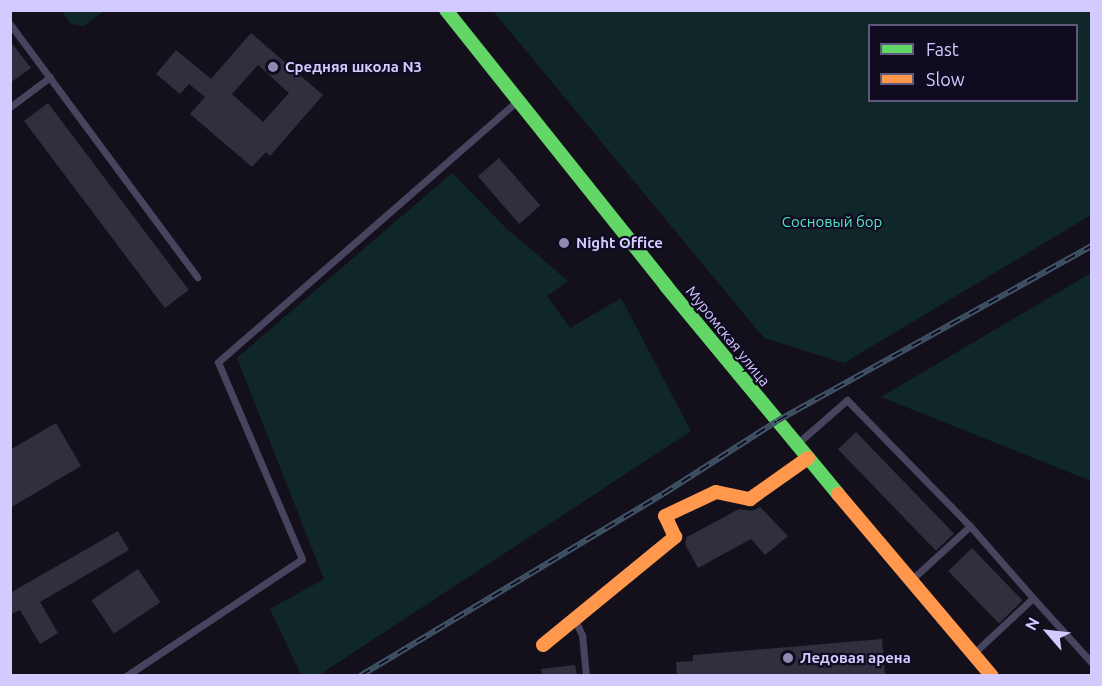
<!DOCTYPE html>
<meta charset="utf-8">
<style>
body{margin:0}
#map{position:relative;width:1102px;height:686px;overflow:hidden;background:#13101c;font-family:Ubuntu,sans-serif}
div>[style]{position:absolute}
.green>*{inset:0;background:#0f2729}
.building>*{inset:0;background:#312e3e;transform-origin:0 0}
.lane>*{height:7px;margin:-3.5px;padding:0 3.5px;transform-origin:3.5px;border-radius:3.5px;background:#46445e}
.fast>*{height:14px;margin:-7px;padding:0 7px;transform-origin:7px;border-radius:7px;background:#63d668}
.slow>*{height:14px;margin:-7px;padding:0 7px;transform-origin:7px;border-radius:7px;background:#ff974d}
.rail>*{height:6px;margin-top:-3px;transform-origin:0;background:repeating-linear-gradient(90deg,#100b21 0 11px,#405467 0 22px);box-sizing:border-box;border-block:2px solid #405467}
.dots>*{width:16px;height:16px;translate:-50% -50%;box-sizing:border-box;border:3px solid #100b21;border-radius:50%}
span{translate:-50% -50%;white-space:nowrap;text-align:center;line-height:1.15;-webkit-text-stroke:4.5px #100b21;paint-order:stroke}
.poi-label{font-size:15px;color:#d3cbff;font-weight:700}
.left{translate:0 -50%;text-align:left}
.park-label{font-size:15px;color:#4fe7c5}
.street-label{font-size:15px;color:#d3cbff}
.frame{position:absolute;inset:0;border:12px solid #d3cbff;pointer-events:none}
.legend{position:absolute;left:868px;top:24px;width:210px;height:78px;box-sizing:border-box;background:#100b21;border:2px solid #5e587a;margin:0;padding:8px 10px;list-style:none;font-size:18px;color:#d3cbff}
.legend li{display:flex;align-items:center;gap:12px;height:30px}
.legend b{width:30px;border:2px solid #5e587a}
.north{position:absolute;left:1018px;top:602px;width:60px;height:60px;-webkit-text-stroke:4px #100b21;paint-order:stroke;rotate:298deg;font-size:16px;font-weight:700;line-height:24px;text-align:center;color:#d3cbff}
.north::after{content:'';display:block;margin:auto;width:21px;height:27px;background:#d3cbff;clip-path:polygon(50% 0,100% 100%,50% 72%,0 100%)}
</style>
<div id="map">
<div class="green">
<div style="clip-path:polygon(62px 11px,104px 11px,84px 26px,71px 24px)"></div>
<div style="clip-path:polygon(evenodd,493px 11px,1091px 11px,1091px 215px,844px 363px,764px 338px,493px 11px,870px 26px,1076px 26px,1076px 100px,870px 100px,870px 26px)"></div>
<div style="clip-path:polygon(452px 173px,506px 228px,568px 281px,547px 296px,570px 328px,621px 298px,691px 431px,319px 675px,301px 675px,270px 609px,324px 579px,237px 358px)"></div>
<div style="clip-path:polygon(1091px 273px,1091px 481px,881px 397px)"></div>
</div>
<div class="building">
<div style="clip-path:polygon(evenodd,251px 33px,323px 95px,270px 156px,266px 152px,252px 167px,190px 114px,205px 97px,189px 84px,180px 94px,156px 74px,176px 50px,211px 79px,251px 33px,258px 65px,289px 93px,263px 122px,232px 94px,258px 65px)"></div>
<div style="clip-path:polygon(10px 41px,31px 68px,10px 83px)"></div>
<div style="left:48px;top:103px;width:234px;height:30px;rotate:53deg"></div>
<div style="left:499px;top:158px;width:63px;height:28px;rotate:49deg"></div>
<div style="clip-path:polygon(56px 423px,81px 466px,10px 508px,10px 450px)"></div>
<div style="left:856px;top:432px;width:141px;height:25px;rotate:46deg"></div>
<div style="clip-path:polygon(760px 507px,788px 536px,765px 555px,751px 539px,698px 568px,685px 544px,687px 537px,739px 509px,752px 511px)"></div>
<div style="clip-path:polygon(118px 531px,129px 550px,40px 602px,58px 633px,40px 644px,20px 610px,10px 615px,10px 593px)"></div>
<div style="left:972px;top:548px;width:73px;height:33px;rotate:46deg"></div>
<div style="left:138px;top:569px;width:40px;height:56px;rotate:56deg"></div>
<div style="clip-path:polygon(882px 639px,885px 675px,677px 675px,676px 662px,693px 661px,693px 655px)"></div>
<div style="clip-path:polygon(575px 665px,577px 675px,542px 675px,541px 669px)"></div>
</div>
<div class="lane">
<div style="left:10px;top:24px;width:315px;rotate:53.5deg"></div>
<div style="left:10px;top:107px;width:50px;rotate:-36.9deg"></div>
<div style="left:799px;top:442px;width:64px;rotate:-41.2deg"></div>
<div style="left:847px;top:400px;width:176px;rotate:45.7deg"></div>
<div style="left:970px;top:526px;width:80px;rotate:137.5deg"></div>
<div style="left:970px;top:526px;width:96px;rotate:48.8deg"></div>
<div style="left:575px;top:620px;width:17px;rotate:65deg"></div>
<div style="left:582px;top:635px;width:41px;rotate:84.4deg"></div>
<div style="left:975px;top:652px;width:79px;rotate:-43deg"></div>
<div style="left:1033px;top:598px;width:88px;rotate:47.8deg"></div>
<div style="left:126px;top:676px;width:211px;rotate:-33.6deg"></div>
<div style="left:302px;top:559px;width:214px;rotate:-113.1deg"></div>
<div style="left:218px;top:362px;width:395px;rotate:-41.1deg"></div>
</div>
<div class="fast">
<div style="left:446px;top:10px;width:353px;rotate:51.4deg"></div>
<div style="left:666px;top:286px;width:270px;rotate:50.4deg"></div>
</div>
<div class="slow">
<div style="left:838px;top:494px;width:238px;rotate:49.8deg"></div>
<div style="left:543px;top:645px;width:171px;rotate:-39.3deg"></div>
<div style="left:675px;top:537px;width:23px;rotate:-115deg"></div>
<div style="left:665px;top:516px;width:56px;rotate:-25.2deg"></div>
<div style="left:716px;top:492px;width:35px;rotate:12deg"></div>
<div style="left:750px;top:499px;width:71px;rotate:-35.3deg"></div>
</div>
<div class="rail">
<div style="left:360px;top:676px;width:353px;rotate:-31deg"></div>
<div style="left:663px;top:494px;width:135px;rotate:-32.6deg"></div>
<div style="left:777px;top:421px;width:360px;rotate:-29.1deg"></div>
</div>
<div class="dots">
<div style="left:273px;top:67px;background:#908ab0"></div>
<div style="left:564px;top:243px;background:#908ab0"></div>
<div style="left:788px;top:658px;background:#908ab0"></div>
</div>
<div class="poi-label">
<span class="left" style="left:285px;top:67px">Средняя школа N3</span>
<span class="left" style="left:576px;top:243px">Night Office</span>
<span class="left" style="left:800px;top:658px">Ледовая арена</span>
</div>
<div class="park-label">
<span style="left:832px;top:222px">Сосновый бор</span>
</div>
<div class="street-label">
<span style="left:728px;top:336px;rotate:51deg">Муромская улица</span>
</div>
<div class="frame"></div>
<ul class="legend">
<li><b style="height:8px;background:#63d668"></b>Fast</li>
<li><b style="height:8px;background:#ff974d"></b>Slow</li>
</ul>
<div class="north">N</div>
</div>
